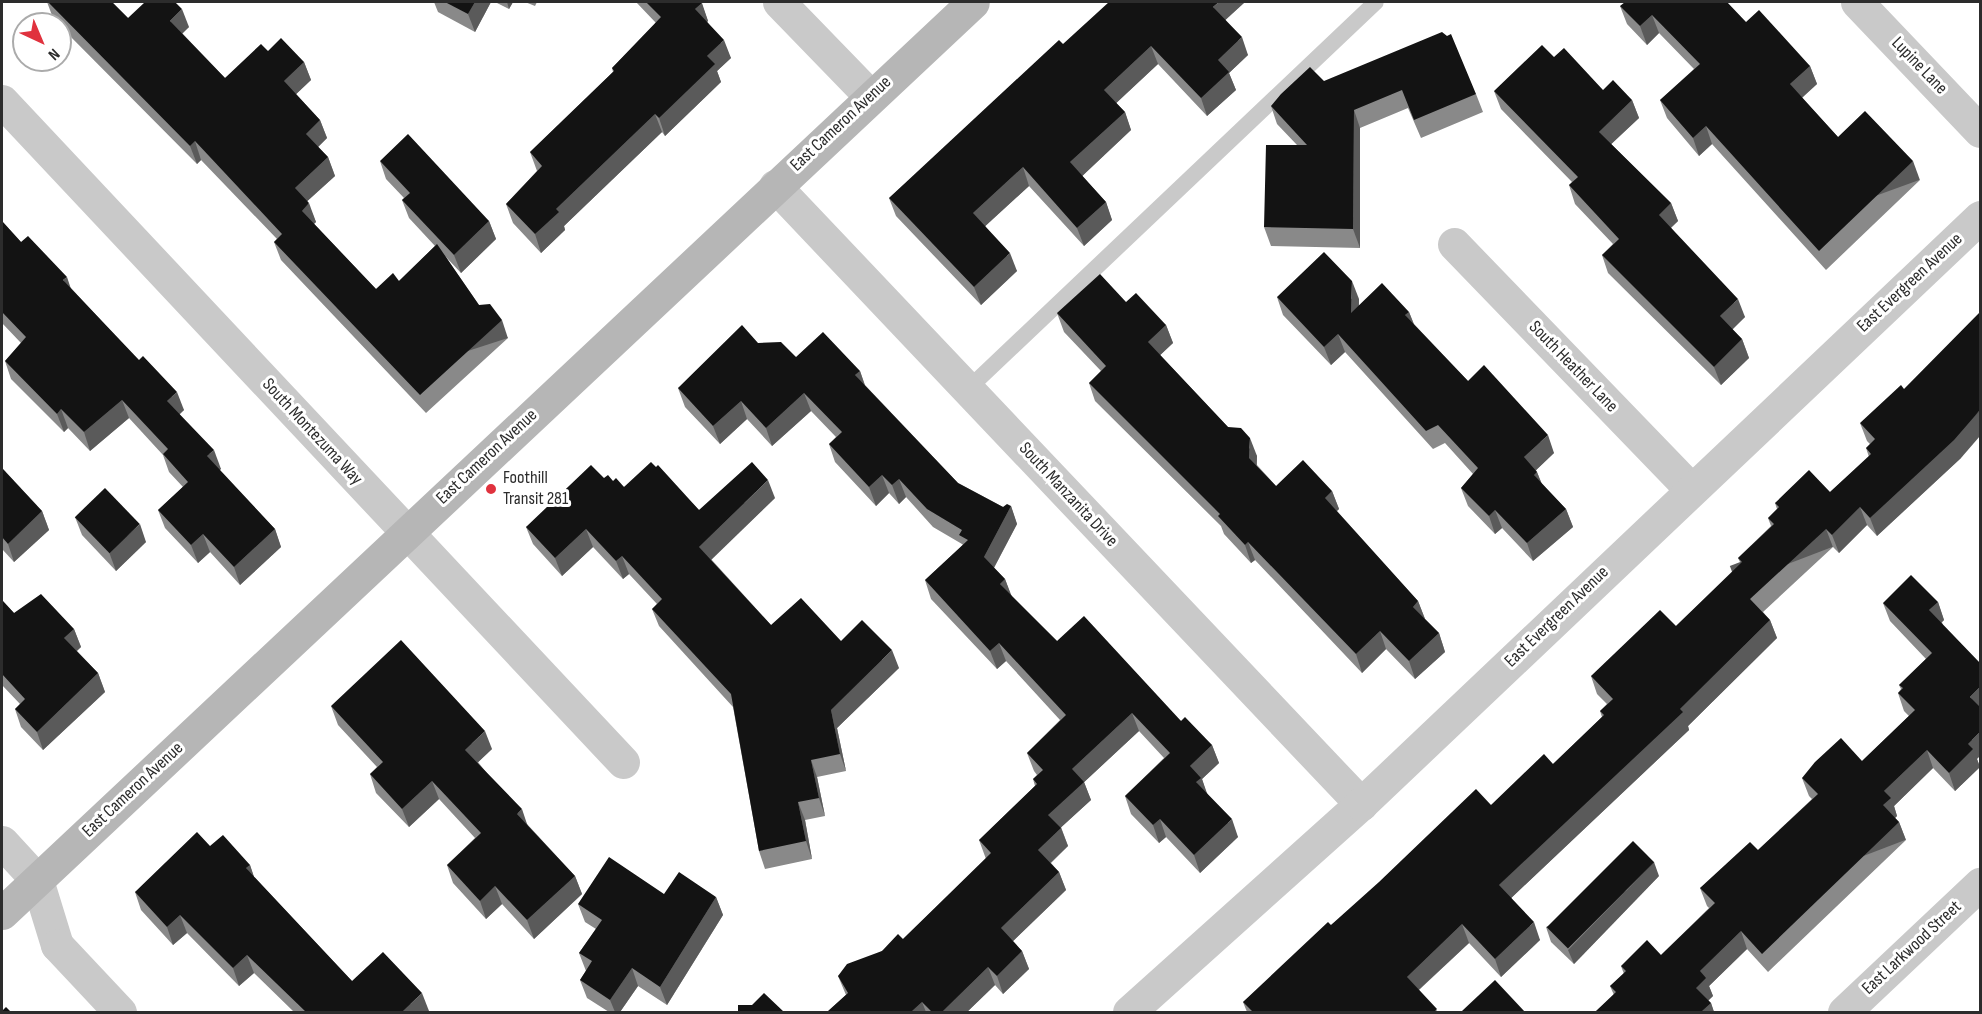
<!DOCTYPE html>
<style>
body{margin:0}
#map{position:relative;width:1982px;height:1014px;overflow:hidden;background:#fff;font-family:"Sofia Sans Condensed",sans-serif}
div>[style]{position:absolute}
.lane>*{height:16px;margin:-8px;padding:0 8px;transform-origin:8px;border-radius:8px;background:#c9c9c9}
.street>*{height:33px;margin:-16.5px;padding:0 16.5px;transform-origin:16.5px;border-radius:16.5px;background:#c9c9c9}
.secondary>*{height:33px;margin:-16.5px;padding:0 16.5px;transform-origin:16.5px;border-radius:16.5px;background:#b6b6b6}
.wall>*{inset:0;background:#898989}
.shaded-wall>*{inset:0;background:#5a5a5a;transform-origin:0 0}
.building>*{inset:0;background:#131313;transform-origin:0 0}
.dots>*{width:16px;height:16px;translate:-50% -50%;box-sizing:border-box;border:3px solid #fff;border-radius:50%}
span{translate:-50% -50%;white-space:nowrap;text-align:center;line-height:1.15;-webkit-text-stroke:6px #fff;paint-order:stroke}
.street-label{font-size:18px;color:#2c2c2c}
.poi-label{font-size:18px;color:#2c2c2c}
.left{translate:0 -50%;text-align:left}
.frame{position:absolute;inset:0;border:3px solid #2c2c2c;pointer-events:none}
.north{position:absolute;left:12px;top:12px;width:60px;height:60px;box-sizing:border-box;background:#fff;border:2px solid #ababab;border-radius:50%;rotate:136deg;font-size:16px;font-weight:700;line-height:24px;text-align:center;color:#2c2c2c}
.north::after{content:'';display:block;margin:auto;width:21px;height:27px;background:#e0323e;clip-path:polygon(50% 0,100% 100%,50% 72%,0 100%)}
</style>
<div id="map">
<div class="lane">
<div style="left:968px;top:389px;width:562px;rotate:-43.49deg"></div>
</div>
<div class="street">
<div style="left:779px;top:2px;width:132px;rotate:45.9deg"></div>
<div style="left:1857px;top:2px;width:178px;rotate:46.4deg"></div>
<div style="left:2px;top:101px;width:907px;rotate:46.79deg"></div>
<div style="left:775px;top:186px;width:852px;rotate:46.52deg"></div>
<div style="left:1454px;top:244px;width:341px;rotate:46deg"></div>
<div style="left:2px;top:842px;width:52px;rotate:47.4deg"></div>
<div style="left:37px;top:880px;width:68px;rotate:72.9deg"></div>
<div style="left:57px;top:945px;width:92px;rotate:46.8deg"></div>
<div style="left:1129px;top:1012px;width:312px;rotate:-41.9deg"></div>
<div style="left:1361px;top:804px;width:853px;rotate:-43.48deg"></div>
<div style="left:1844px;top:1012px;width:187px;rotate:-43.3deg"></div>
</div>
<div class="secondary">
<div style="left:2px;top:913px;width:1331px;rotate:-43.17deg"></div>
</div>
<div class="wall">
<div style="clip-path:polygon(47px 2px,112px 2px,128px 18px,189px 27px,182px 33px,225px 78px,268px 51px,304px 62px,311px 80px,296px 94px,320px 120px,327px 138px,318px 147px,328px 157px,335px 176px,307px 201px,316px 222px,314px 224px,376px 289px,399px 281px,435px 246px,409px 218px,402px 200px,404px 198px,386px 179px,380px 161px,489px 221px,496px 239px,461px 273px,445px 256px,479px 305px,508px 338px,426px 413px,281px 260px,274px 242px,277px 239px,201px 160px,197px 164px,60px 26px,60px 24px,58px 24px,53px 18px)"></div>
<div style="clip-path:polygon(434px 2px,491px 2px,475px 32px,438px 12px)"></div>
<div style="clip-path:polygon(495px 2px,513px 2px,509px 9px)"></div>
<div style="clip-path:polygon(525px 2px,537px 2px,535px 6px)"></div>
<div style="clip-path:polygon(636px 2px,701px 2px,708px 21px,707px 22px,731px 58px,717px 71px,721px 82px,665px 136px,662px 132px,564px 226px,565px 230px,541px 253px,513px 223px,506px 204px,537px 171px,530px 152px,613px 72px,612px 68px,656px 23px)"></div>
<div style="clip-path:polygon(1245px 2px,1225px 20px,1248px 55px,1229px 73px,1236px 90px,1207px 116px,1158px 64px,1116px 103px,1125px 112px,1131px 130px,1082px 176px,1106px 202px,1112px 220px,1084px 246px,1029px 186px,985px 226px,1017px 271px,981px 305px,896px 216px,889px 198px,1063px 44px)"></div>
<div style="clip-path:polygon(1620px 6px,1746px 22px,1810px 66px,1817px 84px,1802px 98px,1838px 137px,1920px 180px,1826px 270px,1712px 144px,1699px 156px,1667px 118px,1660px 100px,1694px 69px,1659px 33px,1647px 45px,1627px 24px)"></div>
<div style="clip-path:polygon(1324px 81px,1476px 94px,1483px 112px,1421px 138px,1408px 108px,1360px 128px,1360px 248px,1271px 246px,1264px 227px,1297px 145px,1277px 124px,1271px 106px)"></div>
<div style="clip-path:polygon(1603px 90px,1632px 100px,1639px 118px,1611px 144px,1671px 203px,1678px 221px,1671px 228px,1745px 317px,1732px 329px,1742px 339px,1749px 358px,1721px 385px,1608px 273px,1602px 255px,1613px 244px,1575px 204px,1569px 185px,1572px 182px,1501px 109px,1494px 91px)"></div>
<div style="clip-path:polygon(2px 221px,21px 242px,71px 288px,184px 410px,179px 414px,221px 469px,219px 470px,275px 529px,281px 547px,240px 585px,210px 552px,198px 563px,165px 528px,158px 510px,183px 487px,169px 472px,163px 455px,129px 418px,90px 451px,68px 428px,64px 432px,11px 379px,5px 361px,21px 343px,2px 323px)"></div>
<div style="clip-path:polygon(1277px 297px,1359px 299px,1359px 306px,1409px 312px,1414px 324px,1468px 381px,1554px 453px,1536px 470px,1542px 484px,1566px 509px,1573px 527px,1533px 561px,1502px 528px,1495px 534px,1468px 506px,1461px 488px,1473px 474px,1445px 443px,1433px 449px,1345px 352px,1331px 365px,1283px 315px)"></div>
<div style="clip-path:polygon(1126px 302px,1166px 325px,1173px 343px,1160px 355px,1228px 427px,1257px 456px,1257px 465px,1276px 486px,1332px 491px,1339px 509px,1337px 511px,1418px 601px,1425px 619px,1439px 633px,1445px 652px,1415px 679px,1386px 649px,1362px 673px,1255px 560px,1251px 563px,1224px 534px,1221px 526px,1095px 401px,1089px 383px,1101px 371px,1064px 332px,1057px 313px)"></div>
<div style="clip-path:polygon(758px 343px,796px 357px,860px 371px,865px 385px,958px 483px,1003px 507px,1011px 506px,1017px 524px,994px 568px,1005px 579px,1011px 596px,1057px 641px,1181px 721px,1212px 745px,1219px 763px,1202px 779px,1206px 792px,1238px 837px,1200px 873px,1166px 837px,1159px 843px,1131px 814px,1125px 796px,1164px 758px,1139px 731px,1084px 782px,1091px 800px,1061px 827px,1068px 846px,1051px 863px,1059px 872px,1066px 890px,1013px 941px,1022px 951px,1029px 969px,1003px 994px,995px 985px,967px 1012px,827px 1012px,846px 995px,838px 976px,903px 939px,986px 859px,979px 840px,1035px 786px,1033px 779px,1037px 775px,1034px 771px,1027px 753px,1060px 720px,1006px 661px,997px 669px,931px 599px,925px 580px,963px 545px,962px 544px,933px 527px,906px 497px,899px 504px,889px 493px,876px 506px,835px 462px,829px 444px,836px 437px,811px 411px,772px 446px,747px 419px,720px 444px,685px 407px,678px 388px)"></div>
<div style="clip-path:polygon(1860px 423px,1961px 458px,1877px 536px,1867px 525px,1839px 553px,1833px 547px,1763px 612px,1770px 620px,1777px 638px,1688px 726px,1689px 730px,1511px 898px,1540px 940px,1501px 977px,1469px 943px,1419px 990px,1438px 1012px,1247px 1012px,1243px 1002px,1331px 925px,1491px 805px,1553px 764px,1602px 717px,1600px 711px,1607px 704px,1597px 694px,1591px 676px,1676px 626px,1741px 564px,1738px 558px,1771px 526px,1768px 518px,1777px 509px,1775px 503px,1830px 492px,1869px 457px,1866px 448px,1870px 444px,1867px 441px)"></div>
<div style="clip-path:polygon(656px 467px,699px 510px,775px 498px,711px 559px,771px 625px,841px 641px,899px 668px,837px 728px,846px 771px,817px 777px,825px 816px,805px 820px,812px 859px,765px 869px,759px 851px,733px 707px,659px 626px,652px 609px,657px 604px,629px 574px,623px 579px,593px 547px,562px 576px,533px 544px,526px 527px,604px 478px,613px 481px,624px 487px)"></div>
<div style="clip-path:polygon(2px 468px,42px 511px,49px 530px,14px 562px,2px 549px)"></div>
<div style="clip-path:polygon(75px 517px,146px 542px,116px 571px,82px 535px)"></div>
<div style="clip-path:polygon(2px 600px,14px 613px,74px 629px,81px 647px,77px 651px,98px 673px,105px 692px,43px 750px,21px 727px,15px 709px,20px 704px,2px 685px)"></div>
<div style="clip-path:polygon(1938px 602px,1944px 620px,1942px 622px,1977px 759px,1980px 767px,1955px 791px,1933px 768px,1894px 806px,1897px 816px,1895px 818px,1899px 822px,1906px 840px,1768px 972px,1747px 949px,1709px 986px,1713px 996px,1708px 1000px,1711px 1003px,1714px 1012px,1595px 1012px,1614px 995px,1610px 986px,1624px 974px,1621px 966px,1661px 955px,1709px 908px,1707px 906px,1700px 888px,1758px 850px,1812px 799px,1809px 796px,1802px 778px,1862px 761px,1909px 716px,1904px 711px,1898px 693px,1901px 689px,1899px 685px,1926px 659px,1890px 621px,1883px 603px)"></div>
<div style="clip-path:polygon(331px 706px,492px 749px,478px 762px,528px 825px,575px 876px,582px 894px,534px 939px,502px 904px,486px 919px,453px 883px,447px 865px,475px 838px,439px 799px,409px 827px,376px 793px,370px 774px,377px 767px,338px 725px)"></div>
<div style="clip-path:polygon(210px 846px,250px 865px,254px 877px,352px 981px,429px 1011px,427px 1012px,294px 1012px,254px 973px,239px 986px,187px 933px,173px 945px,141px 910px,135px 892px)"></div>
<div style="clip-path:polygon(1659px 876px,1574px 964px,1551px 942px,1546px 927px)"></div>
<div style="clip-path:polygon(664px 894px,716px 897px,723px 915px,667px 1005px,638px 986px,620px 1012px,609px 1012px,587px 998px,580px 980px,586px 971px,579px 953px,596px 929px,585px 922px,578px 904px)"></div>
</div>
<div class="shaded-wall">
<div style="clip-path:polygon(475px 2px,491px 2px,475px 32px,468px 14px)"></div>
<div style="clip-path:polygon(507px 2px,513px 2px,509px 9px)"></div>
<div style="clip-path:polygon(1219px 2px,1245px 2px,1220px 25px,1213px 7px)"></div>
<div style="clip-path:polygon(702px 3px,708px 21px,702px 27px,695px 9px)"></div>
<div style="clip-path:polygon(182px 9px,189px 27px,177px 39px,170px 21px)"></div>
<div style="clip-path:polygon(1652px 15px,1659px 33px,1647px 45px,1640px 26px)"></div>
<div style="clip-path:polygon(1242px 37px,1248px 55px,1229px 73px,1236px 90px,1207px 116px,1201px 98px,1218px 60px)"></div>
<div style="clip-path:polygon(724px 40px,731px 58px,717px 71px,721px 82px,665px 136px,659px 118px,707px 56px)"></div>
<div style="clip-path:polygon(1151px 46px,1158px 64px,1111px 108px,1104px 90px)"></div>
<div style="clip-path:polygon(304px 62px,311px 80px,291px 99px,284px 81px)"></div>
<div style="clip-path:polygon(1810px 66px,1817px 84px,1797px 102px,1790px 84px)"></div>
<div style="clip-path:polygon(1632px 100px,1639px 118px,1605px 150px,1599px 132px)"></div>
<div style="clip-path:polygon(1354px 110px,1360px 128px,1360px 248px,1353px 229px)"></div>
<div style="clip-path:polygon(1125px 112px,1131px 130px,1077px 181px,1070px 162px)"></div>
<div style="clip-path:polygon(655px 114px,662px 132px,564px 226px,565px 230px,541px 253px,535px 234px,556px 209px)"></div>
<div style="clip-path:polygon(320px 120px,327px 138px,313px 152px,306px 134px)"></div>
<div style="clip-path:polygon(1706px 126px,1712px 144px,1699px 156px,1693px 138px)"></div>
<div style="clip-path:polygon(195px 141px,201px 160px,197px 164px,190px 146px)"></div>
<div style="clip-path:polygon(328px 157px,335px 176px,302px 206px,295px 188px)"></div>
<div style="left:1913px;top:161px;width:20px;height:130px;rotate:70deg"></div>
<div style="clip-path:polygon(1023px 167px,1029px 186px,980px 231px,973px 213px)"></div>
<div style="clip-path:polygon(1106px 202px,1112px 220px,1084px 246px,1077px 228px)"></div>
<div style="clip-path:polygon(309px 203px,316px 222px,308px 229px,302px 211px)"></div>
<div style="clip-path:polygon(1671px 203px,1678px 221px,1665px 233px,1659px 215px)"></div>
<div style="clip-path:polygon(489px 221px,496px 239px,461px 273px,454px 255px)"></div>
<div style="clip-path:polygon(1010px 253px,1017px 271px,981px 305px,974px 287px)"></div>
<div style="clip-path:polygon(67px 277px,73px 295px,63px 280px)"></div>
<div style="clip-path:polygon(1352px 281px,1359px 299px,1358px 332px,1351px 313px)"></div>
<div style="clip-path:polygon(1738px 299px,1745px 317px,1727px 335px,1720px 316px)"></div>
<div style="clip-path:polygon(1409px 312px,1416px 330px,1405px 315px)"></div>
<div style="left:502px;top:320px;width:19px;height:111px;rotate:72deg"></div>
<div style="clip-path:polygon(1166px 325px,1173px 343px,1155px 360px,1148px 342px)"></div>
<div style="clip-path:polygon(1338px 334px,1345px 352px,1331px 365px,1324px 347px)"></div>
<div style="clip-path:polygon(1742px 339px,1749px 358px,1721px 385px,1714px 367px)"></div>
<div style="clip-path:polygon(860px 371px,866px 389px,855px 375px)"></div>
<div style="clip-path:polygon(177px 392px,184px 410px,174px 420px,167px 401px)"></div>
<div style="clip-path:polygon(804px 393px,811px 411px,772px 446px,766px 428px)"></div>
<div style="clip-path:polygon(122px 400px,129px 418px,90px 451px,84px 432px)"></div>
<div style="clip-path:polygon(741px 401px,747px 419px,720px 444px,713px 426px)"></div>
<div style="clip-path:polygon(61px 409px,68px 428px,64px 432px,57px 414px)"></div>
<div style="clip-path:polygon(1980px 410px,1980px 436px,1961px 458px,1877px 536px,1870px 518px)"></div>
<div style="clip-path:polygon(1548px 435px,1554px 453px,1531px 475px,1524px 457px)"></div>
<div style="clip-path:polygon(1250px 438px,1257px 456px,1256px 476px,1249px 458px)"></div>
<div style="clip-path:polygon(214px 450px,221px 469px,214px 475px,207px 456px)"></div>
<div style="clip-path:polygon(1537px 472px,1544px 490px,1534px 475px)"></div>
<div style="clip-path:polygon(882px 475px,889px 493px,876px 506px,869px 487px)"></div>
<div style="clip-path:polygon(899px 479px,906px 497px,899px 504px,892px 485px)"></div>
<div style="clip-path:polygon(768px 480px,775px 498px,706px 565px,699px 547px)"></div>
<div style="clip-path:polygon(1332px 491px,1339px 509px,1331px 516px,1325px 498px)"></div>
<div style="clip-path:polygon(1011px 506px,1017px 524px,990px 575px,984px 557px)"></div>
<div style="clip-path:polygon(1860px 507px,1867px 525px,1839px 553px,1832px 535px)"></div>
<div style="clip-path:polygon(1566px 509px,1573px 527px,1533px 561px,1527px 543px)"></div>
<div style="clip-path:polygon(1495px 510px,1502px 528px,1495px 534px,1489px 516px)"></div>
<div style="clip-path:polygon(42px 511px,49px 530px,14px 562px,8px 544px)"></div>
<div style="clip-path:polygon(140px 524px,146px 542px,116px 571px,109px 552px)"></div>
<div style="clip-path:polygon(275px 529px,281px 547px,240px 585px,234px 567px)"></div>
<div style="clip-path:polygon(586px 529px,593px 547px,562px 576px,555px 558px)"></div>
<div style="left:1826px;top:529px;width:19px;height:103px;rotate:69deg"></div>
<div style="clip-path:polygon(203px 534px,210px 552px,198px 563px,191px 545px)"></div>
<div style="clip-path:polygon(1248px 542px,1255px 560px,1251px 563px,1245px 545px)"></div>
<div style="clip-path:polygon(622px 556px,629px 574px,623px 579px,616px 561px)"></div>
<div style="clip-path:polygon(1005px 579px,1012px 597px,1000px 584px)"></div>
<div style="clip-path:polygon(1418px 601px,1425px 619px,1413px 607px)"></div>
<div style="clip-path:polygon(1938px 602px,1944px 620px,1936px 628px,1929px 610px)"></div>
<div style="clip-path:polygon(1770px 620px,1777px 638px,1688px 726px,1689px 730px,1506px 903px,1499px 885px,1680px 709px)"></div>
<div style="clip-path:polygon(74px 629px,81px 647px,71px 656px,64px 638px)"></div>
<div style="clip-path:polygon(1380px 631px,1386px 649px,1362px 673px,1356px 654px)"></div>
<div style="clip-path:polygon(1439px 633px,1445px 652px,1415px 679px,1409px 661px)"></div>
<div style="clip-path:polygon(999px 643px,1006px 661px,997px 669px,990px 651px)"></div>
<div style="clip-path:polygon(892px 650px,899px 668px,837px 728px,846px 771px,840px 754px,831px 710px)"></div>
<div style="clip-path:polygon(98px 673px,105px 692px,43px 750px,37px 732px)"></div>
<div style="clip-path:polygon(1980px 687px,1980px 711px,1970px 697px)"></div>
<div style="clip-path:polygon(1132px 713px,1139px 731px,1080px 786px,1084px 782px,1091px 800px,1055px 833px,1048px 815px,1072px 769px)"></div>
<div style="clip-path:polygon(485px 731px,492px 749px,472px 768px,465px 750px)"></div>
<div style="clip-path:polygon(1980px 732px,1980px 756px,1977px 759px,1980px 767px,1955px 791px,1949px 773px,1968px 744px)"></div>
<div style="clip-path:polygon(1212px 745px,1219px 763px,1202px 779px,1208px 796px,1203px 800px,1190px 766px)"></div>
<div style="clip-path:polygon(1927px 750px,1933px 768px,1894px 806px,1897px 816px,1890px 823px,1883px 805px,1884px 791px)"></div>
<div style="clip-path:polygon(811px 760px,817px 777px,825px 816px,819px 798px)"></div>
<div style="clip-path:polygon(432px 781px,439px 799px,409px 827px,402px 809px)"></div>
<div style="clip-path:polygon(798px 802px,805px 820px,812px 859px,806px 841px)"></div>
<div style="clip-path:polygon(522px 809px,528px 827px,517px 814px)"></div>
<div style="clip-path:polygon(1160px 819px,1166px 837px,1159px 843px,1153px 825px)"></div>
<div style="clip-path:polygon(1232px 819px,1238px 837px,1200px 873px,1194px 855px)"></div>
<div style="left:1899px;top:822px;width:19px;height:190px;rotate:69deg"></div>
<div style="clip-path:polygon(1061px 828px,1068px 846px,1045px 868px,1038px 850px)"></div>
<div style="clip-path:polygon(1654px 862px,1659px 876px,1574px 964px,1568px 950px)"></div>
<div style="clip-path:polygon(250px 865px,256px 883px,246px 868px)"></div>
<div style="clip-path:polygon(1059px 872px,1066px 890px,1007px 947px,1001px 928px)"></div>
<div style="clip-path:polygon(575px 876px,582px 894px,534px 939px,527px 920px)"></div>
<div style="clip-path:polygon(495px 886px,502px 904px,486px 919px,480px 901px)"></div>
<div style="clip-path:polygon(716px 897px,723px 915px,667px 1005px,660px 987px)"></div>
<div style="clip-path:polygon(180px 915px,187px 933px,173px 945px,167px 927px)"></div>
<div style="clip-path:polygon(1534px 922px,1540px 940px,1501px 977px,1495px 959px)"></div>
<div style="clip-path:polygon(1462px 924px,1469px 943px,1413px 995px,1407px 977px)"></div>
<div style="clip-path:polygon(1741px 931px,1747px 949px,1709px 986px,1713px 996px,1703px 1006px,1696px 988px,1700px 971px)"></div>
<div style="clip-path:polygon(1022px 951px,1029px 969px,1003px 994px,997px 976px)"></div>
<div style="clip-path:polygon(247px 955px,254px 973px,239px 986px,233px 968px)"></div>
<div style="clip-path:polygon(988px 967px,995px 985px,967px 1012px,942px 1012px)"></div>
<div style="clip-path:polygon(632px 968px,638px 986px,620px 1012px,615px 1012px,610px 1000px)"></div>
<div style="clip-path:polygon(422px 993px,429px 1011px,427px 1012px,402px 1012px)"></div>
<div style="clip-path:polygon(922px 1002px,926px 1012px,911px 1012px)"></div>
<div style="clip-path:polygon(1711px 1003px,1714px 1012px,1701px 1012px)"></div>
</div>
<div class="building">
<div style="clip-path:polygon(48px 2px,112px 2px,128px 18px,145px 2px,175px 2px,182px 9px,170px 21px,225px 78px,261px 44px,268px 51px,281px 38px,304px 62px,284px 81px,320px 120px,306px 134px,328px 157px,295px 188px,309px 203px,302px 211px,376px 289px,393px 273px,399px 281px,437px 244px,479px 305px,490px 304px,502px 320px,420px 395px,274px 242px,282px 234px,195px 141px,190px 146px)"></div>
<div style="clip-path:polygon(445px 2px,475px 2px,468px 14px)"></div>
<div style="clip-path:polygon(646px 2px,701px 2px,702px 3px,695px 9px,724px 40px,707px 56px,715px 64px,659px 118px,655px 114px,556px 209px,559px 212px,535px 234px,506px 204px,542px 166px,530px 152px,614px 71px,612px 68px,661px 17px)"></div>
<div style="clip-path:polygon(1109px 2px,1219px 2px,1213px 7px,1242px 37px,1218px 60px,1229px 72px,1201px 98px,1151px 46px,1104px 90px,1125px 112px,1070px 162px,1106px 202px,1077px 228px,1023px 167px,973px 213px,1010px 253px,974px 287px,889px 198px,1059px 40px,1063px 44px)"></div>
<div style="clip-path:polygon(1625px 2px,1727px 2px,1746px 22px,1759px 10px,1810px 66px,1790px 84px,1838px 137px,1865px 111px,1913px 161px,1819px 251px,1706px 126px,1693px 138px,1660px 100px,1700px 64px,1652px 15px,1640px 26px,1620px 6px)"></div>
<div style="clip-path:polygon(1442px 32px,1447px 36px,1451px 34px,1476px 94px,1414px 120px,1402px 90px,1354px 110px,1353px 229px,1264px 227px,1266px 145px,1307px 145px,1271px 106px,1281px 94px,1310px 67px,1324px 81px)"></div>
<div style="clip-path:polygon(1542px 45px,1554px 57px,1564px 48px,1603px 90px,1613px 80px,1632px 100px,1599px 132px,1671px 203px,1659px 215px,1738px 299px,1720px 316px,1742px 339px,1714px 367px,1602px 255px,1619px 239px,1569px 185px,1578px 177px,1494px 91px)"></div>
<div style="clip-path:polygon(408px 134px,489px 221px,454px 255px,402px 200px,410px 193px,380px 161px)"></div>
<div style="clip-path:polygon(2px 221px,21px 242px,28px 236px,67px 277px,63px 280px,139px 360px,143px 356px,177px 392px,167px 401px,214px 450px,207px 456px,275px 529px,234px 567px,203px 534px,191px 545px,158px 510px,188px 482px,163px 454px,168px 449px,122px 400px,84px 432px,61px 409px,57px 414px,5px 361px,26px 337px,2px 312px)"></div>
<div style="clip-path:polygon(1324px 252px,1352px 281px,1351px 313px,1382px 283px,1409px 312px,1405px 315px,1468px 381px,1484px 365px,1548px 435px,1524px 457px,1537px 472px,1534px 475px,1566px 509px,1527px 543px,1495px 510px,1489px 516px,1461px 488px,1478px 468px,1438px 425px,1426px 431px,1338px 334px,1324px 347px,1277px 297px)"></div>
<div style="clip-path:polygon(1100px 274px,1126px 302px,1136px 293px,1166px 325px,1148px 342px,1228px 427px,1241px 428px,1250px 438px,1249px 458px,1276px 486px,1303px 460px,1332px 491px,1325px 498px,1418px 601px,1413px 607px,1439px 633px,1409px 661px,1380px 631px,1356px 654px,1248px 542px,1245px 545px,1218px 516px,1220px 514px,1089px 383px,1106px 366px,1057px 313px)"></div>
<div style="clip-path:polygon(1980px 312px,1980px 410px,1954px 440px,1870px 518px,1860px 507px,1832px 535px,1826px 529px,1750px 599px,1770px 620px,1680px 709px,1683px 712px,1499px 885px,1534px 922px,1495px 959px,1462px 924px,1407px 977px,1437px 1009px,1434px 1012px,1253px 1012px,1243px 1002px,1328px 922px,1331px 925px,1379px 882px,1476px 789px,1491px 805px,1544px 754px,1553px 764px,1604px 715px,1600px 711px,1613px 699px,1591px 676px,1660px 610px,1676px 626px,1742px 562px,1738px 558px,1774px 524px,1768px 518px,1779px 507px,1775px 503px,1809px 470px,1830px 492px,1871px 454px,1866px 448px,1875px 439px,1860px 423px,1901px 385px,1904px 389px)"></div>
<div style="clip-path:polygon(742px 325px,758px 343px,781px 342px,796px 357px,823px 332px,860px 371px,855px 375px,958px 483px,1003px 507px,1007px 504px,1011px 506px,984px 557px,1005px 579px,1000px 584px,1057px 641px,1084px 616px,1181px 721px,1185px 717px,1212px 745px,1190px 766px,1201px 778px,1196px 782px,1232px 819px,1194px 855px,1160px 819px,1153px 825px,1125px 796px,1170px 753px,1132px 713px,1072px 769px,1084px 782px,1048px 815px,1061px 828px,1038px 850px,1059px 872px,1001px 928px,1022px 951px,997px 976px,988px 967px,942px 1012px,932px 1012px,922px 1002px,911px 1012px,827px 1012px,848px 993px,838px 976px,847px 964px,882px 951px,898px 934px,903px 939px,991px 853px,979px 840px,1037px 784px,1033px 779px,1043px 770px,1027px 753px,1066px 715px,999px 643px,990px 651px,925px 580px,968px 540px,959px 535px,962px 530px,927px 509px,899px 479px,892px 485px,882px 475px,869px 487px,829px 444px,842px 432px,804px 393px,766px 428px,741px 401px,713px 426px,678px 388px)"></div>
<div style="clip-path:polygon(651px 462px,656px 467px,658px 465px,699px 510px,752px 462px,768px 480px,699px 547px,771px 625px,801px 598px,841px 641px,862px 620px,892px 650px,831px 710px,840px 754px,811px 760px,819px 798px,798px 802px,806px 841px,759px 851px,731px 694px,652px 609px,662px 599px,622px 556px,616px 561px,586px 529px,555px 558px,526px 527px,591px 465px,604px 478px,608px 475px,613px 481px,616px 478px,624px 487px)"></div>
<div style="clip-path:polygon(2px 468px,42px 511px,8px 544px,2px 537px)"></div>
<div style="left:105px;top:488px;width:50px;height:42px;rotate:46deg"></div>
<div style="clip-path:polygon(1911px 575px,1938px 602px,1929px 610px,1980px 663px,1980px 687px,1970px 697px,1980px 707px,1980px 732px,1968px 744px,1973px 749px,1949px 773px,1927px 750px,1884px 791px,1891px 798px,1883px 805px,1899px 822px,1762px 954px,1741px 931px,1700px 971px,1706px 978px,1696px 988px,1711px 1003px,1701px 1012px,1595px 1012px,1616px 992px,1610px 986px,1626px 971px,1621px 966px,1647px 940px,1661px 955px,1715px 903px,1700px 888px,1750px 842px,1758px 850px,1818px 794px,1802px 778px,1815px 762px,1841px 738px,1862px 761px,1915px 710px,1898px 693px,1903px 688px,1899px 685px,1932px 653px,1883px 603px)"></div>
<div style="clip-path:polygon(41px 594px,74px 629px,64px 638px,98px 673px,37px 732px,15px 709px,25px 699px,2px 674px,2px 600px,14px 613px)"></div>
<div style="clip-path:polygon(401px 640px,485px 731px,465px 750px,522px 809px,517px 814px,575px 876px,527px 920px,495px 886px,480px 901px,447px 865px,481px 833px,432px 781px,402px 809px,370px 774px,383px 762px,331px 706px)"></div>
<div style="clip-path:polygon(197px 832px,210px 846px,223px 835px,250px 865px,246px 868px,352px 981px,383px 952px,422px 993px,402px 1012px,306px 1012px,247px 955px,233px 968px,180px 915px,167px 927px,135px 892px)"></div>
<div style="left:1633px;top:841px;width:30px;height:122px;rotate:45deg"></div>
<div style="clip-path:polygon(609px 857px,664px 894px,679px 872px,716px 897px,660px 987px,632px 968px,610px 1000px,580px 980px,592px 961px,579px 953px,602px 920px,578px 904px)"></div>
<div style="clip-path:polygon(1495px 980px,1525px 1012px,1463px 1012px,1462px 1011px)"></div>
<div style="clip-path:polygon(764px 993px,784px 1012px,738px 1012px,738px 1005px,752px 1005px)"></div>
<div style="clip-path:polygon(6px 1007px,11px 1012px,2px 1012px,2px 1011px)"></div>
</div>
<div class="dots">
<div style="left:491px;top:489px;background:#e0323e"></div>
</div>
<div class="street-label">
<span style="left:1919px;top:66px;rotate:46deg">Lupine Lane</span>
<span style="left:841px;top:124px;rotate:-43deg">East Cameron Avenue</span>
<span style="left:1910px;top:283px;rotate:-43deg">East Evergreen Avenue</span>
<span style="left:1573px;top:367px;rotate:46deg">South Heather Lane</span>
<span style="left:312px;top:432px;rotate:47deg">South Montezuma Way</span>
<span style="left:487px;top:457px;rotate:-43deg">East Cameron Avenue</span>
<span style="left:1068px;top:495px;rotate:47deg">South Manzanita Drive</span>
<span style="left:1557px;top:617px;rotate:-44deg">East Evergreen Avenue</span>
<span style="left:133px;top:790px;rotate:-43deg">East Cameron Avenue</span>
<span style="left:1912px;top:948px;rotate:-43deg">East Larkwood Street</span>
</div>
<div class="poi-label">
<span class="left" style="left:503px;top:489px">Foothill<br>Transit 281</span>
</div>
<div class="frame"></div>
<div class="north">N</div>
</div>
